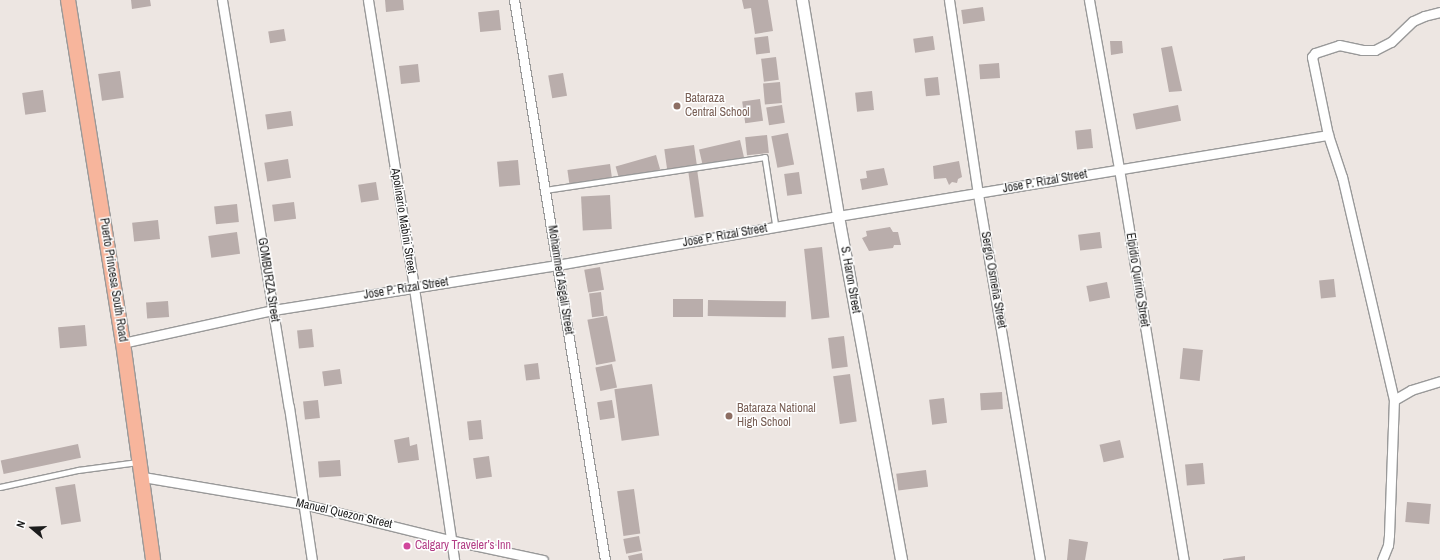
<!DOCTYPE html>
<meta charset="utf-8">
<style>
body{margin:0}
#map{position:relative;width:1440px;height:560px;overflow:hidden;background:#ede6e2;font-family:"Archivo Narrow",sans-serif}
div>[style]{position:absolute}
.building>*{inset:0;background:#b9adab;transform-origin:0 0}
.roads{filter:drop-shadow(1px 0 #999) drop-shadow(-1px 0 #999) drop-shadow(0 1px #999) drop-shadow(0 -1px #999)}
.service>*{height:4.5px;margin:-2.25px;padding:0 2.25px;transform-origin:2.25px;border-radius:2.25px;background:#fff}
.minor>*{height:9px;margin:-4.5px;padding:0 4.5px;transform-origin:4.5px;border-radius:4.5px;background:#fff}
.tertiary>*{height:11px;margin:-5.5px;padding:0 5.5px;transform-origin:5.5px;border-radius:5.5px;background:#fff}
.primary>*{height:14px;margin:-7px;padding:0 7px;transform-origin:7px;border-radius:7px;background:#f7b59c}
.dots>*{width:11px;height:11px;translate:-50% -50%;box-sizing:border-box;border:2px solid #fff;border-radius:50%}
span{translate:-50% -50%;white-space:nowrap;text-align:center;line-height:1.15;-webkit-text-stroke:3px #fff;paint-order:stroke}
.education-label{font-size:12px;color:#785e54}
.left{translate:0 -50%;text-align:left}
.street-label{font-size:12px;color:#1c1c1c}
.hotel-label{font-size:12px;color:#b23c85}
.north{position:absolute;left:12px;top:508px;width:40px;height:40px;-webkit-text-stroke:3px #fff;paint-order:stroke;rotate:289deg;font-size:11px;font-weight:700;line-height:16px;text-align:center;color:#1c1c1c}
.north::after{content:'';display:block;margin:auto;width:14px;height:18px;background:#1c1c1c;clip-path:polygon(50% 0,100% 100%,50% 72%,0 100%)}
</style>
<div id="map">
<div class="building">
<div style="clip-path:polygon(131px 0,150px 0,151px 6px,132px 9px)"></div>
<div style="clip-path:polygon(385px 0,403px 0,404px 10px,386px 12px)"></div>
<div style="clip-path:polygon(742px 0,768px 0,773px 31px,755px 34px,751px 8px,744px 9px)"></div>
<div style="left:983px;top:7px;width:14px;height:22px;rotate:82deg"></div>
<div style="left:499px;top:10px;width:20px;height:21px;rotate:84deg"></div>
<div style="left:284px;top:29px;width:12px;height:16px;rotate:81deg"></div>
<div style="left:768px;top:36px;width:17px;height:14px;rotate:83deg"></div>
<div style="left:933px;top:36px;width:14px;height:20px;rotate:82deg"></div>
<div style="clip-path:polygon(1110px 41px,1122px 41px,1123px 53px,1111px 55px)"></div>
<div style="clip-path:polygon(1172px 46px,1182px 91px,1169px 92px,1161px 48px)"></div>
<div style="left:776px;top:57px;width:23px;height:15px;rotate:83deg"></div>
<div style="left:999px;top:63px;width:15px;height:20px;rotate:86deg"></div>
<div style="left:418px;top:64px;width:18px;height:19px;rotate:84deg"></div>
<div style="left:120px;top:71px;width:27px;height:22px;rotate:82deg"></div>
<div style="left:563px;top:73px;width:23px;height:15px;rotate:80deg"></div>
<div style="left:938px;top:77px;width:18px;height:14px;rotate:84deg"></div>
<div style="left:780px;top:82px;width:21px;height:17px;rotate:85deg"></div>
<div style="left:43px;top:90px;width:22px;height:21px;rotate:82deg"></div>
<div style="left:872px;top:91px;width:19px;height:17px;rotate:84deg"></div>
<div style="left:760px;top:99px;width:22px;height:18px;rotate:82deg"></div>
<div style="left:782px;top:105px;width:18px;height:16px;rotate:81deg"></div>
<div style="left:1178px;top:105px;width:16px;height:46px;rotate:79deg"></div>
<div style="left:291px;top:111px;width:15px;height:26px;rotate:82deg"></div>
<div style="left:1091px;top:129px;width:19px;height:16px;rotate:84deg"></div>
<div style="left:788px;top:133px;width:32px;height:17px;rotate:79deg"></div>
<div style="left:767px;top:135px;width:18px;height:22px;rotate:84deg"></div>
<div style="left:740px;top:140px;width:18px;height:42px;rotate:77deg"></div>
<div style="left:694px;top:145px;width:21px;height:30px;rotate:82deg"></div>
<div style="left:656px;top:155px;width:15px;height:42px;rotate:74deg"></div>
<div style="left:288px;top:159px;width:19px;height:24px;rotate:81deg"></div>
<div style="left:518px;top:160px;width:25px;height:21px;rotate:85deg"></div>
<div style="clip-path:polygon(959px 161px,962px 177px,958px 179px,957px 183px,952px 182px,949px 185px,946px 178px,934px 179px,933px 166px)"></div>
<div style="left:610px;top:164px;width:14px;height:43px;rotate:82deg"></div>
<div style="clip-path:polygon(884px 168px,888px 185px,862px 190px,860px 179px,867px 178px,866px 171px)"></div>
<div style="left:697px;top:169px;width:48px;height:9px;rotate:82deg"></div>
<div style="left:799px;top:172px;width:22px;height:15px;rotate:82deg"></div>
<div style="left:376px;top:182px;width:18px;height:18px;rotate:81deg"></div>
<div style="left:610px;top:195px;width:34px;height:29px;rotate:87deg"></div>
<div style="left:294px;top:202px;width:17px;height:22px;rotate:83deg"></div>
<div style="left:237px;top:204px;width:18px;height:23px;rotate:84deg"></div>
<div style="left:158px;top:220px;width:19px;height:26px;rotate:84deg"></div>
<div style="clip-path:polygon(890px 227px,893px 232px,898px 232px,901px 245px,894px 245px,893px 248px,869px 251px,862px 238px,867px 236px,866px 231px)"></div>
<div style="left:237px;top:232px;width:22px;height:29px;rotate:82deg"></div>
<div style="left:1100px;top:232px;width:16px;height:22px;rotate:83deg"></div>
<div style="left:822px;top:247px;width:71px;height:18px;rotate:84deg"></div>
<div style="left:600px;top:267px;width:23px;height:16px;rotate:80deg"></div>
<div style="left:1334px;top:279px;width:18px;height:15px;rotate:84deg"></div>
<div style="left:1107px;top:282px;width:16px;height:21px;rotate:79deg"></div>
<div style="left:601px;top:292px;width:24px;height:12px;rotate:83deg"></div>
<div style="left:703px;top:299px;width:18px;height:30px;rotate:90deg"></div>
<div style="left:708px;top:300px;width:78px;height:16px;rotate:1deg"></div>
<div style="left:168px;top:301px;width:16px;height:22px;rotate:86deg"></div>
<div style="left:607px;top:316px;width:46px;height:20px;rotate:79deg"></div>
<div style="left:85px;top:325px;width:21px;height:27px;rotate:85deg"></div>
<div style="left:312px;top:329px;width:18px;height:15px;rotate:84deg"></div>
<div style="left:844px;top:336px;width:31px;height:16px;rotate:83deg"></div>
<div style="left:1183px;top:348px;width:20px;height:31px;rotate:6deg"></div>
<div style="left:538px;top:363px;width:16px;height:14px;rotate:83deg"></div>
<div style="left:612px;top:364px;width:24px;height:17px;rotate:78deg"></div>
<div style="left:340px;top:369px;width:15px;height:18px;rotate:82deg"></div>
<div style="left:850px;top:374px;width:48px;height:17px;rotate:82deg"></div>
<div style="left:652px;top:384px;width:52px;height:38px;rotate:82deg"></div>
<div style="left:1002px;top:392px;width:17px;height:22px;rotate:87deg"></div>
<div style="left:944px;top:398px;width:25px;height:15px;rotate:83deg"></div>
<div style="left:318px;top:400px;width:18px;height:15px;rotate:84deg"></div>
<div style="left:612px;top:400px;width:18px;height:15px;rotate:81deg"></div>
<div style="left:481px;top:420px;width:19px;height:14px;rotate:84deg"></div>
<div style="clip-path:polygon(409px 437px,410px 446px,417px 444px,419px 460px,398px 463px,394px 440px)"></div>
<div style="left:1120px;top:440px;width:18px;height:21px;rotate:77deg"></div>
<div style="left:78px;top:444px;width:14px;height:79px;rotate:78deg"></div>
<div style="left:489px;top:456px;width:21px;height:16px;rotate:82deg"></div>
<div style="left:340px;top:460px;width:16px;height:22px;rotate:86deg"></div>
<div style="left:1203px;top:463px;width:21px;height:18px;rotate:85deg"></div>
<div style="left:926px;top:470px;width:17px;height:30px;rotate:83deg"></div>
<div style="left:75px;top:484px;width:38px;height:20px;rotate:81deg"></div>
<div style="left:634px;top:489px;width:45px;height:17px;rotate:82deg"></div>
<div style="left:1407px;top:502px;width:24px;height:20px;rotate:5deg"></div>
<div style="left:639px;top:536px;width:15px;height:16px;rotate:79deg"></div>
<div style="clip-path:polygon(1069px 539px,1088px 542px,1085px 560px,1067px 560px)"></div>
<div style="clip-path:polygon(642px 553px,643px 560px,629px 560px,628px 556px)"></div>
<div style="clip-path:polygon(1245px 556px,1245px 560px,1223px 560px,1223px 559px)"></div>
</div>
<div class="roads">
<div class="service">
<div style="left:545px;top:190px;width:222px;rotate:-8.5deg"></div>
<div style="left:765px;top:157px;width:71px;rotate:81.1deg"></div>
<div style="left:0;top:487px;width:80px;rotate:-12.3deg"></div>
<div style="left:78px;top:470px;width:62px;rotate:-7.5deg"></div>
</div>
<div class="minor">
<div style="left:222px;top:0;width:412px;rotate:80.7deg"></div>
<div style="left:289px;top:407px;width:155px;rotate:81.5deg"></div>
<div style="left:368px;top:0;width:292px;rotate:80.9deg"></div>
<div style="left:414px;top:288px;width:275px;rotate:81.6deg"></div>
<div style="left:514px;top:0;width:567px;rotate:80.77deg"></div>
<div style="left:949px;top:0;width:196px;rotate:81.5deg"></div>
<div style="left:978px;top:194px;width:371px;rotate:80.4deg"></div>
<div style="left:1089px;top:0;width:172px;rotate:79.9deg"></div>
<div style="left:1119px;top:169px;width:396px;rotate:80.6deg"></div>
<div style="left:123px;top:343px;width:154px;rotate:-12.4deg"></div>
<div style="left:273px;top:310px;width:288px;rotate:-9deg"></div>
<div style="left:557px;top:265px;width:285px;rotate:-9.9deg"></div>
<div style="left:838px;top:216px;width:497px;rotate:-9.4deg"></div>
<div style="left:1394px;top:400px;width:20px;rotate:-30deg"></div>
<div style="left:1411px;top:390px;width:30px;rotate:-17deg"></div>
<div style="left:143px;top:477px;width:162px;rotate:9.6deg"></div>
<div style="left:303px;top:504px;width:151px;rotate:13.8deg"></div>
<div style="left:450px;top:540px;width:95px;rotate:12.1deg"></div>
<div style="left:1382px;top:560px;width:16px;rotate:-68deg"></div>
<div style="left:1388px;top:545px;width:10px;rotate:-84deg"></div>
<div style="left:1389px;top:535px;width:135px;rotate:-87.9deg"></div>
<div style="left:1394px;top:400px;width:229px;rotate:-103.1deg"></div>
<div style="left:1342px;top:177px;width:44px;rotate:-108.4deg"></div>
<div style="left:1328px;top:135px;width:80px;rotate:-101.6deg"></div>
<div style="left:1312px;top:57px;width:5px;rotate:-53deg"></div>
<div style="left:1315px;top:53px;width:25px;rotate:-18deg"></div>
<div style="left:1339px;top:45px;width:24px;rotate:12deg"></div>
<div style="left:1362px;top:50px;width:13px"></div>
<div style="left:1375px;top:50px;width:18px;rotate:-27deg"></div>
<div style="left:1391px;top:42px;width:30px;rotate:-44deg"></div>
<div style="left:1413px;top:21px;width:12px;rotate:-24deg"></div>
<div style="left:1424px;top:16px;width:16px;rotate:-14deg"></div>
</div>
<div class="tertiary">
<div style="left:802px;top:0;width:219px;rotate:80.5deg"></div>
<div style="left:838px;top:216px;width:350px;rotate:79.6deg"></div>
</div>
<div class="primary">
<div style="left:68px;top:0;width:347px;rotate:80.9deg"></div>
<div style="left:123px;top:343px;width:219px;rotate:82.1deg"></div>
</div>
</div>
<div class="dots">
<div style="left:677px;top:106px;background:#8d6e63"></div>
<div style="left:729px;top:416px;background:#8d6e63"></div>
<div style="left:407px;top:546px;background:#d1479c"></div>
</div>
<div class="education-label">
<span class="left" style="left:685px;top:106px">Bataraza<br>Central School</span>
<span class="left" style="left:737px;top:416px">Bataraza National<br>High School</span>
</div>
<div class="street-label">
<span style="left:1045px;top:182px;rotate:-10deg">Jose P. Rizal Street</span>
<span style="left:403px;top:221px;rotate:81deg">Apolinario Mabini Street</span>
<span style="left:725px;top:236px;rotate:-10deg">Jose P. Rizal Street</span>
<span style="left:113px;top:280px;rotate:81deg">Puerto Princesa South Road</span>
<span style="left:268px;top:280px;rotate:81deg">GOMBURZA Street</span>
<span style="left:560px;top:280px;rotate:81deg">Mohammed Asgali Street</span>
<span style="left:850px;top:280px;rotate:80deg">S. Haron Street</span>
<span style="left:993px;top:280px;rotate:80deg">Sergio Osmeña Street</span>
<span style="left:1137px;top:280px;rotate:81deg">Elpidio Quirino Street</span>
<span style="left:406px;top:289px;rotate:-9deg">Jose P. Rizal Street</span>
<span style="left:344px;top:514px;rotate:13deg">Manuel Quezon Street</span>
</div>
<div class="hotel-label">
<span class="left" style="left:415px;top:546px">Calgary Traveler’s Inn</span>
</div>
<div class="north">N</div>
</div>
